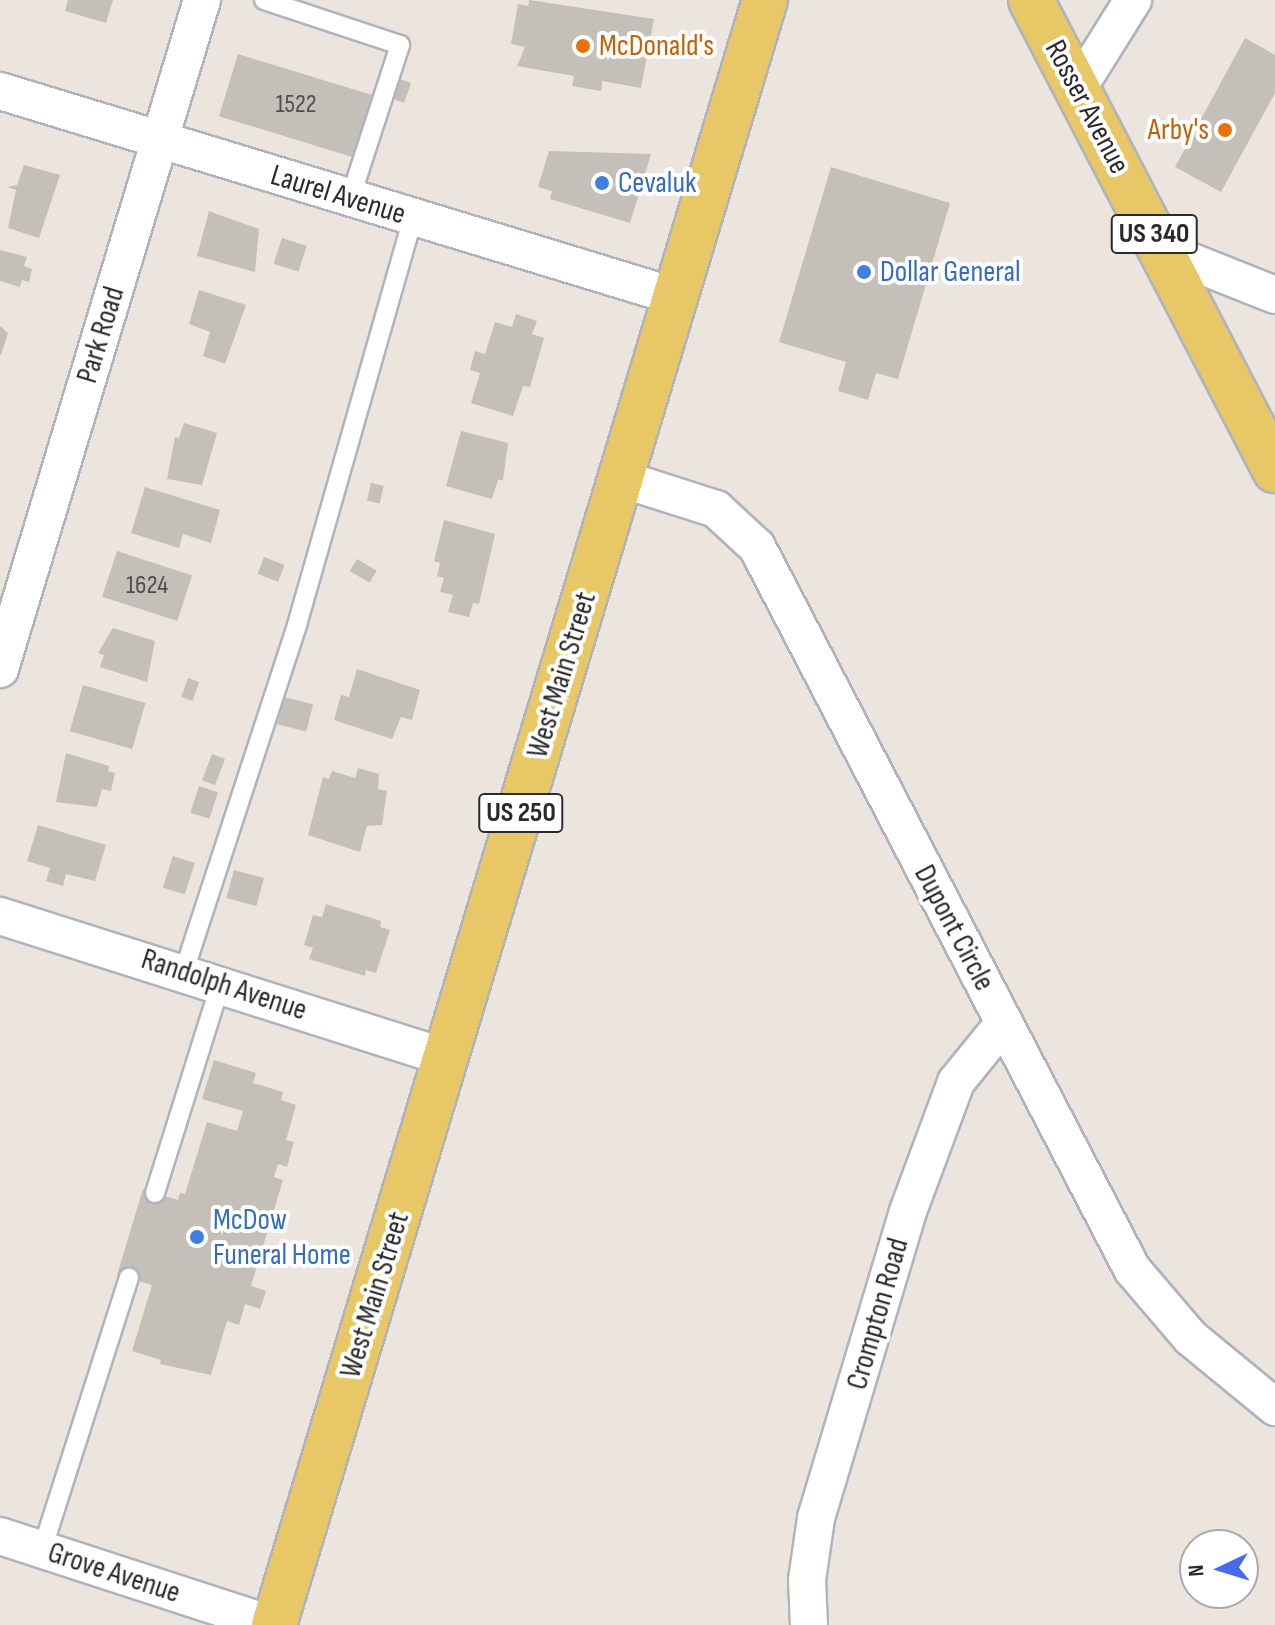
<!DOCTYPE html>
<style>
body{margin:0}
#map{position:relative;width:1275px;height:1625px;overflow:hidden;background:#ebe5dd;font-family:"Sofia Sans Condensed",sans-serif}
div>[style]{position:absolute}
.building>*{inset:0;background:#c4bfb8;transform-origin:0 0}
.roads{filter:drop-shadow(2px 0 #b0b3bd) drop-shadow(-2px 0 #b0b3bd) drop-shadow(0 2px #b0b3bd) drop-shadow(0 -2px #b0b3bd)}
.lane>*{height:18px;margin:-9px;padding:0 9px;transform-origin:9px;border-radius:9px;background:#fff}
.street>*{height:36px;margin:-18px;padding:0 18px;transform-origin:18px;border-radius:18px;background:#fff}
.primary>*{height:44px;margin:-22px;padding:0 22px;transform-origin:22px;border-radius:22px;background:#e8c766}
.dots>*{width:22px;height:22px;translate:-50% -50%;box-sizing:border-box;border:4px solid #fff;border-radius:50%}
span{translate:-50% -50%;white-space:nowrap;text-align:center;line-height:1.15;-webkit-text-stroke:8px #fff;paint-order:stroke}
.number-label{font-size:26px;color:#504f4e}
.number-label span{-webkit-text-stroke-width:0}
.shield-label span{padding:2px 6px;background:#fff;border:2px solid;border-radius:6px;-webkit-text-stroke-width:0}
.shield-label{font-size:28px;color:#2a2a2a;font-weight:700}
.food-label{font-size:30px;color:#c56008}
.left{translate:0 -50%;text-align:left}
.right{translate:-100% -50%;text-align:right}
.street-label{font-size:30px;color:#2a2a2a}
.shop-label{font-size:30px;color:#366cbe}
.north{position:absolute;left:1179px;top:1529px;width:80px;height:80px;box-sizing:border-box;background:#fff;border:2px solid #aaa;border-radius:50%;rotate:266deg;font-size:22px;font-weight:700;line-height:32px;text-align:center;color:#2a2a2a}
.north::after{content:'';display:block;margin:auto;width:28px;height:36px;background:#4769ee;clip-path:polygon(50% 0,100% 100%,50% 72%,0 100%)}
</style>
<div id="map">
<div class="building">
<div style="clip-path:polygon(68px 0,113px 0,106px 23px,65px 11px)"></div>
<div style="clip-path:polygon(529px 0,654px 19px,641px 88px,602px 81px,601px 91px,572px 86px,574px 76px,517px 66px,525px 47px,511px 44px,518px 4px,528px 6px)"></div>
<div style="clip-path:polygon(1245px 38px,1275px 55px,1275px 93px,1221px 192px,1175px 167px)"></div>
<div style="left:238px;top:54px;width:141px;height:65px;rotate:17deg"></div>
<div style="left:400px;top:79px;width:12px;height:21px;rotate:20deg"></div>
<div style="clip-path:polygon(549px 151px,651px 154px,630px 223px,550px 199px,552px 191px,538px 187px)"></div>
<div style="clip-path:polygon(24px 165px,60px 175px,39px 238px,8px 228px,16px 190px,7px 187px,17px 185px)"></div>
<div style="clip-path:polygon(831px 167px,950px 203px,898px 379px,876px 373px,868px 400px,838px 391px,846px 362px,779px 342px)"></div>
<div style="clip-path:polygon(209px 211px,259px 229px,255px 272px,197px 256px)"></div>
<div style="left:282px;top:238px;width:26px;height:27px;rotate:18deg"></div>
<div style="clip-path:polygon(0 250px,27px 257px,24px 266px,32px 269px,29px 282px,22px 280px,20px 287px,0 281px)"></div>
<div style="clip-path:polygon(199px 290px,246px 305px,225px 364px,203px 356px,210px 332px,189px 324px)"></div>
<div style="clip-path:polygon(516px 314px,537px 321px,532px 334px,544px 338px,530px 387px,523px 386px,513px 416px,471px 403px,480px 373px,470px 370px,475px 351px,485px 354px,495px 322px,512px 327px)"></div>
<div style="clip-path:polygon(0 326px,8px 333px,1px 355px,0 355px)"></div>
<div style="clip-path:polygon(184px 423px,217px 433px,202px 485px,167px 479px,175px 437px,179px 438px)"></div>
<div style="clip-path:polygon(461px 431px,508px 443px,503px 480px,498px 480px,492px 499px,446px 486px)"></div>
<div style="left:371px;top:483px;width:13px;height:18px;rotate:13deg"></div>
<div style="clip-path:polygon(145px 487px,220px 510px,211px 543px,183px 534px,179px 548px,131px 533px)"></div>
<div style="clip-path:polygon(444px 520px,495px 534px,479px 604px,473px 603px,469px 617px,448px 612px,453px 595px,440px 592px,444px 578px,437px 576px,440px 563px,434px 561px)"></div>
<div style="left:117px;top:551px;width:79px;height:48px;rotate:18deg"></div>
<div style="left:264px;top:557px;width:22px;height:18px;rotate:21deg"></div>
<div style="left:357px;top:559px;width:23px;height:14px;rotate:31deg"></div>
<div style="clip-path:polygon(113px 628px,155px 641px,147px 682px,100px 667px,104px 655px,98px 653px)"></div>
<div style="clip-path:polygon(357px 669px,420px 690px,412px 720px,401px 717px,392px 739px,334px 720px,341px 695px,349px 697px)"></div>
<div style="left:188px;top:678px;width:12px;height:20px;rotate:20deg"></div>
<div style="left:83px;top:685px;width:65px;height:48px;rotate:16deg"></div>
<div style="left:284px;top:697px;width:30px;height:28px;rotate:14deg"></div>
<div style="clip-path:polygon(66px 753px,109px 766px,108px 771px,115px 773px,111px 791px,102px 789px,97px 807px,56px 802px)"></div>
<div style="left:212px;top:754px;width:14px;height:28px;rotate:21deg"></div>
<div style="clip-path:polygon(358px 768px,379px 774px,378px 789px,387px 791px,382px 825px,367px 826px,360px 852px,308px 835px,323px 777px,329px 779px,332px 771px,355px 778px)"></div>
<div style="left:199px;top:786px;width:20px;height:28px;rotate:18deg"></div>
<div style="clip-path:polygon(38px 825px,106px 845px,95px 881px,66px 874px,63px 886px,46px 881px,50px 868px,27px 861px)"></div>
<div style="left:173px;top:856px;width:23px;height:33px;rotate:18deg"></div>
<div style="left:234px;top:870px;width:31px;height:29px;rotate:15deg"></div>
<div style="clip-path:polygon(326px 904px,381px 921px,380px 927px,390px 930px,376px 973px,366px 970px,365px 976px,309px 959px,313px 948px,304px 945px,313px 915px,322px 917px)"></div>
<div style="clip-path:polygon(214px 1060px,256px 1073px,253px 1083px,283px 1092px,281px 1100px,296px 1105px,286px 1140px,294px 1142px,287px 1167px,278px 1164px,274px 1177px,283px 1180px,251px 1286px,266px 1291px,260px 1309px,245px 1304px,239px 1325px,227px 1321px,211px 1375px,160px 1364px,161px 1360px,132px 1351px,152px 1285px,117px 1275px,143px 1189px,178px 1200px,180px 1193px,185px 1194px,207px 1122px,237px 1131px,243px 1111px,202px 1099px)"></div>
</div>
<div class="roads">
<div class="lane">
<div style="left:264px;top:0;width:143px;rotate:18.3deg"></div>
<div style="left:400px;top:45px;width:162px;rotate:108deg"></div>
<div style="left:184px;top:971px;width:364px;rotate:-71.9deg"></div>
<div style="left:297px;top:625px;width:423px;rotate:-74.1deg"></div>
<div style="left:155px;top:1193px;width:220px;rotate:-72.6deg"></div>
<div style="left:42px;top:1550px;width:286px;rotate:-72.3deg"></div>
</div>
<div class="street">
<div style="left:1078px;top:88px;width:104px;rotate:-58deg"></div>
<div style="left:0;top:91px;width:708px;rotate:16.92deg"></div>
<div style="left:1162px;top:250px;width:122px;rotate:21.7deg"></div>
<div style="left:622px;top:479px;width:99px;rotate:17.7deg"></div>
<div style="left:716px;top:509px;width:56px;rotate:42.8deg"></div>
<div style="left:757px;top:547px;width:814px;rotate:62.55deg"></div>
<div style="left:1132px;top:1269px;width:91px;rotate:49.5deg"></div>
<div style="left:1191px;top:1338px;width:109px;rotate:39.4deg"></div>
<div style="left:0;top:669px;width:699px;rotate:-73.2deg"></div>
<div style="left:0;top:916px;width:469px;rotate:17.6deg"></div>
<div style="left:0;top:1536px;width:288px;rotate:18deg"></div>
<div style="left:809px;top:1625px;width:45px;rotate:-92.5deg"></div>
<div style="left:807px;top:1580px;width:63px;rotate:-81.7deg"></div>
<div style="left:816px;top:1518px;width:317px;rotate:-73.3deg"></div>
<div style="left:907px;top:1214px;width:141px;rotate:-69.6deg"></div>
<div style="left:956px;top:1082px;width:76px;rotate:-50.9deg"></div>
</div>
<div class="primary">
<div style="left:1031px;top:0;width:530px;rotate:62.56deg"></div>
<div style="left:274px;top:1625px;width:1698px;rotate:-73.19deg"></div>
</div>
</div>
<div class="dots">
<div style="left:583px;top:46px;background:#e8710a"></div>
<div style="left:1225px;top:130px;background:#e8710a"></div>
<div style="left:602px;top:183px;background:#3f7fe0"></div>
<div style="left:864px;top:272px;background:#3f7fe0"></div>
<div style="left:197px;top:1237px;background:#3f7fe0"></div>
</div>
<div class="number-label">
<span style="left:296px;top:105px">1522</span>
<span style="left:147px;top:586px">1624</span>
</div>
<div class="shield-label">
<span style="left:1154px;top:234px">US 340</span>
<span style="left:521px;top:813px">US 250</span>
</div>
<div class="food-label">
<span class="left" style="left:599px;top:46px">McDonald's</span>
<span class="right" style="left:1209px;top:130px">Arby's</span>
</div>
<div class="street-label">
<span style="left:1087px;top:107px;rotate:62deg">Rosser Avenue</span>
<span style="left:338px;top:195px;rotate:17deg">Laurel Avenue</span>
<span style="left:101px;top:335px;rotate:-73deg">Park Road</span>
<span style="left:562px;top:675px;rotate:-73deg">West Main Street</span>
<span style="left:954px;top:928px;rotate:62deg">Dupont Circle</span>
<span style="left:224px;top:985px;rotate:18deg">Randolph Avenue</span>
<span style="left:375px;top:1295px;rotate:-73deg">West Main Street</span>
<span style="left:878px;top:1314px;rotate:-74deg">Crompton Road</span>
<span style="left:114px;top:1573px;rotate:18deg">Grove Avenue</span>
</div>
<div class="shop-label">
<span class="left" style="left:618px;top:183px">Cevaluk</span>
<span class="left" style="left:880px;top:272px">Dollar General</span>
<span class="left" style="left:213px;top:1237px">McDow<br>Funeral Home</span>
</div>
<div class="north">N</div>
</div>
